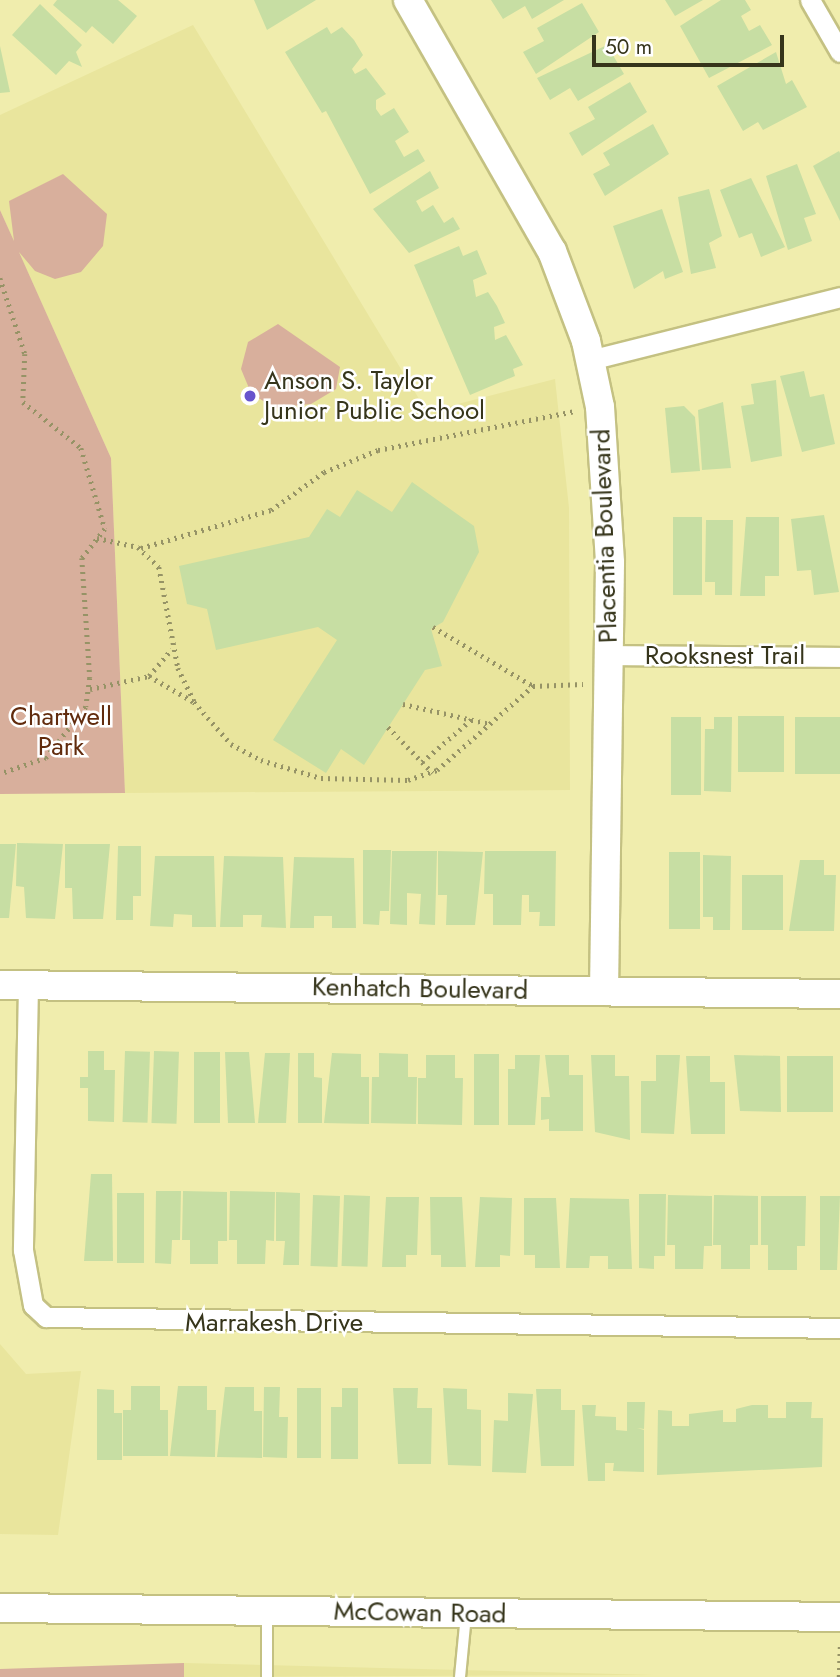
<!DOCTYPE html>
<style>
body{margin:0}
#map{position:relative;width:840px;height:1677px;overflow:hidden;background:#f0edad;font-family:Jost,sans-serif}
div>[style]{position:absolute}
.built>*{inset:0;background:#e9e59d}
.green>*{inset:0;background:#d8af9c}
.building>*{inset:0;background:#c7dea3;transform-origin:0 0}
.path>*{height:4.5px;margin-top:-2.25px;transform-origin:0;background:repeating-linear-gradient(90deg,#969366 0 2px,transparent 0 7px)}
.roads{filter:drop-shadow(2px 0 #c4c182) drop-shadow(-2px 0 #c4c182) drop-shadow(0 2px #c4c182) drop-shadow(0 -2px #c4c182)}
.lane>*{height:10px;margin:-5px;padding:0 5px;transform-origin:5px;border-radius:5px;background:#fff}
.street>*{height:19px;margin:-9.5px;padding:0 9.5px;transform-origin:9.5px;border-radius:9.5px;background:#fff}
.secondary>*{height:28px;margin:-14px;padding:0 14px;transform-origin:14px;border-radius:14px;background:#fff}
.dots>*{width:19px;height:19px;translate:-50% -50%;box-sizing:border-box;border:4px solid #fff;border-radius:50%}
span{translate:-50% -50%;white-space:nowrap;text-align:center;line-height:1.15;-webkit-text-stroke:5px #fff;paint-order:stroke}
.poi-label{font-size:26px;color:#36351b}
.left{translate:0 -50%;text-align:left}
.street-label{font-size:26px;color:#36351b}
.park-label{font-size:26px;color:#612b0d}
.scale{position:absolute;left:592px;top:35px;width:192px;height:32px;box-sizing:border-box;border:4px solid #36351b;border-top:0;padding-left:9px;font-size:21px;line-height:24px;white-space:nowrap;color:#36351b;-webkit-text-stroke:5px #fff;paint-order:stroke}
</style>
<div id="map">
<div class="built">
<div style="clip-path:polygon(193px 25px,427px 412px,555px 379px,569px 508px,570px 790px,125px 793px,111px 458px,0 210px,0 115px)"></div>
<div style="clip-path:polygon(0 1344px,26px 1374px,81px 1371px,58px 1535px,0 1534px)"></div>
<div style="clip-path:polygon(184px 1663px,654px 1675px,184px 1677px)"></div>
</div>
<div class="green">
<div style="clip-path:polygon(63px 174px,107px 214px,103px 246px,81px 272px,55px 279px,35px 271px,19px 252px,111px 458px,125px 793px,0 794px,0 210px,14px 241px,9px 201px)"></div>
<div style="clip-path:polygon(278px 324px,340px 367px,336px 389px,311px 404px,274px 408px,251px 393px,241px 369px,248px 342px)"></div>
<div style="clip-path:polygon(184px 1663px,184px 1677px,0 1677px,0 1669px)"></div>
</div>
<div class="building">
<div style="clip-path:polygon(57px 0,118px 0,137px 16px,113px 44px,92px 26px,86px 33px,53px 5px)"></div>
<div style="clip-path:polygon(254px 0,316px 0,267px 30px)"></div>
<div style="clip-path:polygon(491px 0,564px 0,532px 19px,525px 6px,503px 19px)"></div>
<div style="clip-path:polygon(665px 0,703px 0,675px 16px)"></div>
<div style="clip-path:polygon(721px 0,745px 0,751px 10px,741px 16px,749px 31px,760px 25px,772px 45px,709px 78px,680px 26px)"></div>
<div style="clip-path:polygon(582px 3px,599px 32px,536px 74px,523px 52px,544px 41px,537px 28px)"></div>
<div style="clip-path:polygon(40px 4px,82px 45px,76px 52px,82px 67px,69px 61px,56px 75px,12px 35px)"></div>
<div style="clip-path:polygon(327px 27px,331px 34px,342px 27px,354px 40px,363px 55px,352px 69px,355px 74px,366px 68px,386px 94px,376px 100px,376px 109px,381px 116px,394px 108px,409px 132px,395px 141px,404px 157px,418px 149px,425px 161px,370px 194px,326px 111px,322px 113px,285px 52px)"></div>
<div style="clip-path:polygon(607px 45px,624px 74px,578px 101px,570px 88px,550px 100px,537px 78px)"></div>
<div style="clip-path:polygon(0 46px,10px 92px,0 93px)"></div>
<div style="clip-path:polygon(776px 52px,786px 84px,792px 80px,807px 107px,763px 130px,758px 122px,743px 131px,717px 86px)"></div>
<div style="clip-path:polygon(630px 82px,647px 112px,582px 156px,569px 133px,595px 119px,588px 107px)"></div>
<div style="clip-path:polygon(653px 124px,669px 154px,605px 196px,593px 174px,610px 165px,603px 153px)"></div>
<div style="clip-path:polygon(839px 151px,840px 153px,840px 221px,813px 166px)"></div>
<div style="clip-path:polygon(797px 164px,816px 214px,804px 218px,812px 241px,788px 250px,766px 176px)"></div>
<div style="clip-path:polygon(430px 171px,439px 188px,416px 201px,422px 212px,433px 205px,444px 223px,453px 217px,460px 229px,409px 253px,373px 209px)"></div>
<div style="clip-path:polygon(751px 178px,785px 247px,761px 257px,752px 233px,739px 238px,720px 190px)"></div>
<div style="clip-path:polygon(709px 189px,722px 236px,709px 243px,716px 268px,691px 274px,678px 197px)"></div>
<div style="clip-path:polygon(662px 209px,683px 272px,665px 279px,663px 271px,634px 289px,613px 226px)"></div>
<div style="clip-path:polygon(459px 246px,463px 256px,477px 250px,487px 274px,473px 280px,476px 297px,488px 292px,497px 306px,505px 323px,494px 327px,495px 340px,506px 335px,523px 365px,513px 369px,515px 376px,470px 395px,414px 265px)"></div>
<div style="clip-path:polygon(804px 371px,810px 397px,824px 394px,835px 444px,802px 452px,780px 376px)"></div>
<div style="clip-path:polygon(776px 380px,782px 456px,751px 462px,741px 406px,754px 404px,751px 384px)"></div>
<div style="clip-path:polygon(723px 402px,731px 468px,702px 470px,698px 410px)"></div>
<div style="clip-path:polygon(684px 406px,695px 417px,700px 471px,671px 473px,665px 408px)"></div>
<div style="clip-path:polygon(412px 482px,474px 526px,479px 552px,443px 622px,431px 629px,442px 666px,425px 670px,364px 765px,341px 749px,326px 773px,273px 740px,337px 640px,318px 627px,216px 650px,207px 609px,187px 604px,179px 566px,309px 537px,327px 509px,340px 517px,357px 490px,392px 512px)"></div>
<div style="clip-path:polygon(824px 515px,839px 592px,814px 595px,811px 570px,797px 571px,791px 519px)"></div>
<div style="left:673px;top:517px;width:29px;height:78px"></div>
<div style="clip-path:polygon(746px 517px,779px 517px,779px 576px,765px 576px,765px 596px,740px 596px)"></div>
<div style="clip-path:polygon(706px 520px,733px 520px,732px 595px,715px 595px,715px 582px,705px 582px)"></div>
<div style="left:738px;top:716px;width:46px;height:56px"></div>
<div style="left:671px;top:717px;width:30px;height:78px"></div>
<div style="clip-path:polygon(714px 717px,732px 717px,731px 792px,704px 791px,705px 729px,714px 729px)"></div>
<div style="left:795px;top:717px;width:45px;height:57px"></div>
<div style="clip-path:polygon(17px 843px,63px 844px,55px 919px,26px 918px,24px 887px,16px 886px)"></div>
<div style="clip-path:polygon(0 844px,16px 844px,9px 918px,0 918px)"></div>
<div style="clip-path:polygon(65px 844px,110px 844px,103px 919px,73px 919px,72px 888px,65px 888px)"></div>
<div style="clip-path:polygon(118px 846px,141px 846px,141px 896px,133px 896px,133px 920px,116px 920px)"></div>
<div style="clip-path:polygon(363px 850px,391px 850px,389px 911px,380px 911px,379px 925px,363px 924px)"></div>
<div style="clip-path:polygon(392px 851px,437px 851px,435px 925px,419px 924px,421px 894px,407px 893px,407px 925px,390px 924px)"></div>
<div style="clip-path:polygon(438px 851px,483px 852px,475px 925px,446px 925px,447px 895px,438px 895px)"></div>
<div style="clip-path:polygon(485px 851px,556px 851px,555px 926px,539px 926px,540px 912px,529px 912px,529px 895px,522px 895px,521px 925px,493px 925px,493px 894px,484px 894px)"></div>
<div style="left:669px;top:852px;width:31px;height:77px"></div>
<div style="clip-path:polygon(703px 855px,731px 856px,730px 930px,713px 930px,713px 917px,703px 917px)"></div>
<div style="clip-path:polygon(155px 856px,214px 856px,216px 927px,192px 927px,192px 915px,174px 914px,173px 927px,150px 926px)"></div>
<div style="clip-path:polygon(224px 856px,283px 857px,286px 928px,261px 927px,262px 915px,243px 915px,243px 927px,220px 927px)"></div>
<div style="clip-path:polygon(294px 857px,354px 858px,356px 928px,332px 928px,332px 916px,314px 916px,314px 928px,290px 928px)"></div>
<div style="clip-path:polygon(800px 860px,824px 860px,824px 875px,836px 875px,834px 931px,789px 931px)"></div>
<div style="left:742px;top:875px;width:41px;height:55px"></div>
<div style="clip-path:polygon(88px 1051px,104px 1051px,104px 1070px,115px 1070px,114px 1122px,88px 1121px,88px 1088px,80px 1088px,80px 1077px,88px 1077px)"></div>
<div style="left:125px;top:1051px;width:25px;height:71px;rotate:2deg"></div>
<div style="left:154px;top:1051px;width:25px;height:72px;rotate:2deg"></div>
<div style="left:194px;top:1052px;width:26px;height:71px"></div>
<div style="clip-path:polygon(225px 1052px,249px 1052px,255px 1123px,228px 1123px)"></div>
<div style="clip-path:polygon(265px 1053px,290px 1053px,286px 1123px,258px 1123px)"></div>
<div style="clip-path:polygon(298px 1053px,314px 1053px,314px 1077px,322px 1078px,322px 1123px,298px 1123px)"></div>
<div style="clip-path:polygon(332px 1053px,361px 1054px,361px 1077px,369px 1077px,369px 1124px,324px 1123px)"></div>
<div style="clip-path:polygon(379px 1053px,408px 1054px,408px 1077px,417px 1077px,416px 1124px,371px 1123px,372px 1077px,379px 1077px)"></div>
<div style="left:474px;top:1054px;width:25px;height:71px"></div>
<div style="clip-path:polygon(426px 1055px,455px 1055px,455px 1078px,463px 1078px,462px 1125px,418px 1124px,418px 1078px,426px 1078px)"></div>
<div style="clip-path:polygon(515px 1055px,540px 1055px,535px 1125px,508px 1125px,508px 1069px,515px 1069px)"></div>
<div style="clip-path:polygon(545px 1055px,569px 1055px,569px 1075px,583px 1075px,583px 1131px,549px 1131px,549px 1119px,541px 1120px,541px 1097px,550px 1097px)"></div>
<div style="clip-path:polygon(591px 1055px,615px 1055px,615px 1076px,629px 1076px,630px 1140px,595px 1132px)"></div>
<div style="clip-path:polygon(656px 1055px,680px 1055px,674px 1134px,641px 1133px,641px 1081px,656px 1081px)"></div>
<div style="clip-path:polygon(734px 1055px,780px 1056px,781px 1112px,740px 1111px)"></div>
<div style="clip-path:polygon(686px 1056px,710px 1056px,710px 1082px,725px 1082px,725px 1134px,691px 1134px)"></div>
<div style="left:787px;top:1056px;width:46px;height:56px"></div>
<div style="clip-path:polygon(91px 1174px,112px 1174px,113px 1261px,84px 1261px)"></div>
<div style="clip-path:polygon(156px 1191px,181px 1191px,180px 1240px,172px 1240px,171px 1264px,155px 1263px)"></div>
<div style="clip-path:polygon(183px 1191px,227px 1192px,227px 1241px,218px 1241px,218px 1264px,190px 1264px,190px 1240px,182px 1240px)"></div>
<div style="clip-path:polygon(230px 1191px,275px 1192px,274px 1241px,266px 1240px,265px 1264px,237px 1264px,237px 1240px,229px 1240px)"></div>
<div style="clip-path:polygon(276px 1192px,300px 1193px,299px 1265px,283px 1265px,285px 1241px,276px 1241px)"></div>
<div style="left:117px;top:1193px;width:27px;height:70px"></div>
<div style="clip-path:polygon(639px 1194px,666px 1194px,665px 1256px,654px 1256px,654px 1269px,639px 1268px)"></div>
<div style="left:313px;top:1195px;width:27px;height:71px;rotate:2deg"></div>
<div style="left:344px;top:1195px;width:26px;height:71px;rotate:2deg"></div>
<div style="clip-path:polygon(668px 1195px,712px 1196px,712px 1246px,704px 1246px,703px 1269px,675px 1269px,675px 1245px,667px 1245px)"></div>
<div style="clip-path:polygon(714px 1195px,758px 1196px,758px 1245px,750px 1245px,750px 1269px,721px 1269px,721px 1245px,713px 1245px)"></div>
<div style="clip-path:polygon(761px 1196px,806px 1196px,805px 1246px,797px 1246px,797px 1270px,768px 1270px,768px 1245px,761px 1245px)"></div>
<div style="clip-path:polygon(820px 1196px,840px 1196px,837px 1270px,820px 1270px)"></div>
<div style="clip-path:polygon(386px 1197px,419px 1197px,417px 1255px,406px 1255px,406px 1267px,382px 1267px)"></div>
<div style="clip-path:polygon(430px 1197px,462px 1197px,466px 1267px,441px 1267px,441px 1255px,431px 1255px)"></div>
<div style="clip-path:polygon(480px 1197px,512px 1198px,510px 1256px,500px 1255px,500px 1267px,475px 1267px)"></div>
<div style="clip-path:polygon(524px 1198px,556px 1198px,560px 1268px,535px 1268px,535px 1255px,524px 1255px)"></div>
<div style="clip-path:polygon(570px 1198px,629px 1199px,632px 1269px,608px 1269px,608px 1256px,590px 1256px,589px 1268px,566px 1268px)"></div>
<div style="clip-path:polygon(131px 1386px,160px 1386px,160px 1410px,168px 1410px,168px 1456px,123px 1456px,123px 1410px,131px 1410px)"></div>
<div style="clip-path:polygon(178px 1386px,207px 1386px,207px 1410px,216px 1410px,215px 1457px,170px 1456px)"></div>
<div style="clip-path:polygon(225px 1387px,254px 1387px,254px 1411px,262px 1411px,262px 1458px,217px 1457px)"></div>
<div style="clip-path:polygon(264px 1387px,280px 1387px,279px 1417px,288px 1417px,287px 1458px,263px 1457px)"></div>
<div style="left:297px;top:1388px;width:24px;height:70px"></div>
<div style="clip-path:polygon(342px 1388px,358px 1388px,358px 1459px,331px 1459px,331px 1407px,342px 1407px)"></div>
<div style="clip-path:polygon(393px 1388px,418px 1388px,417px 1408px,432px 1408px,431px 1464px,398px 1464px)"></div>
<div style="clip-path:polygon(443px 1388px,467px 1389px,467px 1409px,481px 1410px,481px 1466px,448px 1465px)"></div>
<div style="clip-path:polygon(97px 1389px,114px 1390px,114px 1413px,122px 1413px,122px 1460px,97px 1460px)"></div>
<div style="clip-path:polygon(536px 1389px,561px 1389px,561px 1410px,575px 1410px,574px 1466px,541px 1466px)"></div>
<div style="clip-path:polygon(508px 1393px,533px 1394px,526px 1473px,492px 1472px,494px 1420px,508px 1421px)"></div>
<div style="clip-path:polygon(627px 1402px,645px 1402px,644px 1429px,637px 1428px,644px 1430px,644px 1472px,613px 1471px,614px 1463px,605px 1463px,605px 1481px,588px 1481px,582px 1405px,596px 1405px,595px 1416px,616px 1417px,616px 1430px,627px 1431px)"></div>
<div style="clip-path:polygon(786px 1402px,812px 1402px,811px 1418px,823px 1418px,822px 1467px,657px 1475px,658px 1410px,672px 1411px,672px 1426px,689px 1426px,689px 1414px,723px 1410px,723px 1422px,736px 1422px,736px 1409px,752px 1405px,768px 1405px,768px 1418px,786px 1418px)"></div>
</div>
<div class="path">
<div style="left:0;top:278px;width:80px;rotate:71.8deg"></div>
<div style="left:25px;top:354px;width:48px;rotate:92.4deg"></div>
<div style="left:23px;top:402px;width:74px;rotate:38.4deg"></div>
<div style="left:81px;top:448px;width:84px;rotate:73.5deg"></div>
<div style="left:105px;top:529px;width:37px;rotate:128deg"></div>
<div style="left:82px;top:558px;width:120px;rotate:86.2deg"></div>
<div style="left:90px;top:678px;width:29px;rotate:98deg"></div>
<div style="left:86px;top:707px;width:65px;rotate:128.1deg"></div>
<div style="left:46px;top:758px;width:49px;rotate:160.8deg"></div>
<div style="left:97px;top:538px;width:42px;rotate:12.4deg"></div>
<div style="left:138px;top:547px;width:29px;rotate:44deg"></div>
<div style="left:159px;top:567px;width:103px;rotate:79.3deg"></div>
<div style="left:178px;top:668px;width:37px;rotate:64deg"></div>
<div style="left:141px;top:548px;width:135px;rotate:-16.3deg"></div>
<div style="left:271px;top:510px;width:65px;rotate:-35.6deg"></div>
<div style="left:324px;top:472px;width:58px;rotate:-22.2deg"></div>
<div style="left:378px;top:450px;width:201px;rotate:-11.2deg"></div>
<div style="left:433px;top:627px;width:116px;rotate:30.5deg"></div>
<div style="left:149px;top:676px;width:35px;rotate:-50deg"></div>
<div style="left:90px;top:689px;width:60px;rotate:-12.4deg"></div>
<div style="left:149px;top:676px;width:52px;rotate:30deg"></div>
<div style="left:194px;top:702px;width:56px;rotate:48.6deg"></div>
<div style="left:231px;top:744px;width:34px;rotate:28deg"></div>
<div style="left:261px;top:760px;width:63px;rotate:16.7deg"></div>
<div style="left:321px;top:778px;width:87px;rotate:1.3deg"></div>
<div style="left:408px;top:780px;width:31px;rotate:-19deg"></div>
<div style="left:437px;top:770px;width:128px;rotate:-41.2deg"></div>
<div style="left:533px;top:686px;width:50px;rotate:-2.3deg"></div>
<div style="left:403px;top:704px;width:89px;rotate:12.9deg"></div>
<div style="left:388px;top:727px;width:64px;rotate:45.6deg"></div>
<div style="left:422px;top:762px;width:66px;rotate:-40.7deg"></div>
<div style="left:839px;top:1677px;width:34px;rotate:-88deg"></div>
</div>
<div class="roads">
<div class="lane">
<div style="left:267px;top:1677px;width:65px;rotate:-90deg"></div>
<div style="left:460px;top:1677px;width:62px;rotate:-84.5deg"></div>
</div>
<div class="street">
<div style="left:810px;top:0;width:60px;rotate:60deg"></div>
<div style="left:590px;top:360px;width:258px;rotate:-14.1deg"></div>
<div style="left:610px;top:655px;width:230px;rotate:0.5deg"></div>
<div style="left:28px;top:985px;width:265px;rotate:91.1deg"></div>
<div style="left:23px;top:1250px;width:56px;rotate:79.7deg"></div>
<div style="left:33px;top:1305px;width:18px;rotate:43deg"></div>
<div style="left:46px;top:1317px;width:794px;rotate:0.79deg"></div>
</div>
<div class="secondary">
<div style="left:408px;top:0;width:289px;rotate:60.2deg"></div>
<div style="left:552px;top:251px;width:96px;rotate:69.3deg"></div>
<div style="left:586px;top:341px;width:67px;rotate:78deg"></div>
<div style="left:600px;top:407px;width:156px;rotate:86.3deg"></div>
<div style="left:610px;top:563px;width:428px;rotate:90.8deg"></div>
<div style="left:0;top:985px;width:840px;rotate:0.61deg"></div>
<div style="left:0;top:1608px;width:840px;rotate:0.61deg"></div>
</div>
</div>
<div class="dots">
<div style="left:250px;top:396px;background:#6754cd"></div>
</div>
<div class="poi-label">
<span class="left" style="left:264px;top:396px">Anson S. Taylor<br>Junior Public School</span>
</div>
<div class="street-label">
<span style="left:605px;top:536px;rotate:-92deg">Placentia Boulevard</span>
<span style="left:725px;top:656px">Rooksnest Trail</span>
<span style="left:420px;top:989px;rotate:1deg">Kenhatch Boulevard</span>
<span style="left:274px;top:1323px">Marrakesh Drive</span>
<span style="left:420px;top:1613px;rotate:1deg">McCowan Road</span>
</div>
<div class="park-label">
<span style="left:61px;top:732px">Chartwell<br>Park</span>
</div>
<div class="scale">50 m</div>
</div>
